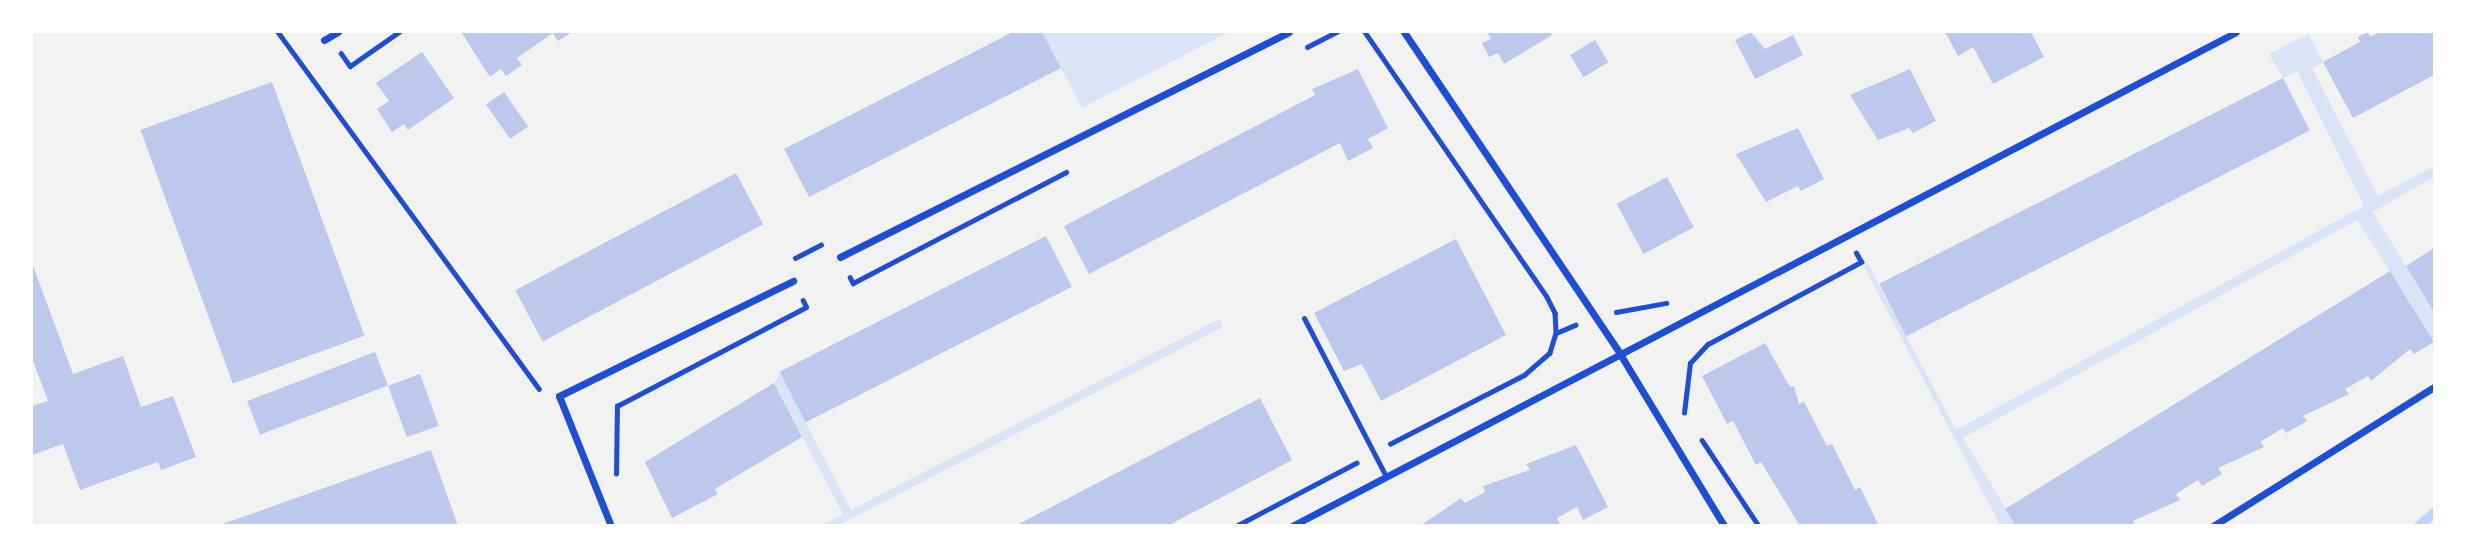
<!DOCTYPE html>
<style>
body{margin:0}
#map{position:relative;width:2466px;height:557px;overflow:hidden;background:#f2f2f2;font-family:Raleway,sans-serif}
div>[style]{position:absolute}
.green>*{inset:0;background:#dbe4f7}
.stream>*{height:10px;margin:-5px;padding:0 5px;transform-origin:5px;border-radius:5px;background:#bfd3fe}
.building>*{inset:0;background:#bdc9ec;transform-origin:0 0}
.path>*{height:4.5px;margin:-2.25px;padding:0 2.25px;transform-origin:2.25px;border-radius:2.25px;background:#1d4ed8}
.service>*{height:5px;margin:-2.5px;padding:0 2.5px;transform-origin:2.5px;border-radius:2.5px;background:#1d4ed8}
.minor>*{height:7px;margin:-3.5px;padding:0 3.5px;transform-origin:3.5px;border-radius:3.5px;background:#1d4ed8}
span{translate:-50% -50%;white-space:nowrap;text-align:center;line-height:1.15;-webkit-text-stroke:5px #fff;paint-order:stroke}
.frame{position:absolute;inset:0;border:33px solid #fff;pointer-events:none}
</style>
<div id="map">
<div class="green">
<div style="clip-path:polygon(1042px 32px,1229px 32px,1082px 108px)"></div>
<div style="clip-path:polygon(2308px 34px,2323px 62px,2312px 68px,2378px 196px,2434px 166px,2434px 177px,2373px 212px,2434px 312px,2434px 341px,2357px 220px,1963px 438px,2016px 525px,2000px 525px,1864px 267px,1868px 264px,1956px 430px,2364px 206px,2297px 71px,2283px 78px,2269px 54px)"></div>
<div style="clip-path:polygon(1219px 319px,1223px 327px,839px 525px,822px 525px,843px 514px,774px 383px,780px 373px,851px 510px)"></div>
</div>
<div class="stream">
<div style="left:2419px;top:526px;width:20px;rotate:-41deg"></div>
</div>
<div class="building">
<div style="clip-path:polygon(461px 32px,572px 32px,558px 41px,553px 33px,517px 58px,522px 65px,506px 76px,501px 69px,490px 77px)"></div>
<div style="clip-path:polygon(1013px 32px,1042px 32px,1061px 68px,809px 197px,784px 149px)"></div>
<div style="clip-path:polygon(1487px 32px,1550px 32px,1552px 35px,1504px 64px,1498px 53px,1489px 57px,1482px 43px,1491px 39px)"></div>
<div style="clip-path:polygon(1751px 32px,1765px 49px,1793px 35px,1803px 55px,1755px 79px,1735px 40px)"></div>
<div style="clip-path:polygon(1945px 32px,2031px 32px,2044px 57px,1993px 84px,1973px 47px,1958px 56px)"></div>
<div style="clip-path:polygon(2368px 32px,2370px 37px,2380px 32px,2434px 32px,2434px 75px,2353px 118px,2323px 62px,2360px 42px,2358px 37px)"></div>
<div style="left:1595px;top:40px;width:26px;height:29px;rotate:59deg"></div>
<div style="clip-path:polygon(422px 52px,454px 98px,408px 130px,404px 124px,392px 132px,377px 109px,389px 101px,376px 83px)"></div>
<div style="clip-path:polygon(1358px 69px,1388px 128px,1368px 139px,1373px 148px,1348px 161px,1340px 143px,1089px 274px,1064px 226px,1315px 95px,1312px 89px)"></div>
<div style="clip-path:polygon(1910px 69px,1936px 121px,1913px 133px,1909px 128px,1878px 140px,1850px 95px)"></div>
<div style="left:2283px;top:78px;width:59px;height:453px;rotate:63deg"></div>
<div style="left:272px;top:82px;width:270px;height:140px;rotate:70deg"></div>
<div style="left:504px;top:92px;width:42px;height:22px;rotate:55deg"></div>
<div style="clip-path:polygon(1798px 128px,1824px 179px,1801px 191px,1798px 186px,1766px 202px,1736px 154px)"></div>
<div style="left:736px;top:173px;width:58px;height:250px;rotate:62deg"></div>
<div style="left:1667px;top:177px;width:57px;height:57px;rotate:62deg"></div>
<div style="left:1046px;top:236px;width:57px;height:299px;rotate:63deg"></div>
<div style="clip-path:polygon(1456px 239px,1506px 335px,1381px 401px,1362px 364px,1344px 371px,1314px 313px)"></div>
<div style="clip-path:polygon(2434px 248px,2434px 312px,2406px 266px)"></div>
<div style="clip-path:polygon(32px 263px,73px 374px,123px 356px,141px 407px,173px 396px,196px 457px,161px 470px,158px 462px,80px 490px,63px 444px,32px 455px,32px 406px,48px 401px,32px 358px)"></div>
<div style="clip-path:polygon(2390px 271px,2434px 342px,2414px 354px,2410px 349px,2371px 381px,2368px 376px,2345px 389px,2349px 394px,2303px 416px,2307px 421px,2286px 433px,2283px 428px,2260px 442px,2264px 447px,2218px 468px,2222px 474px,2202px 486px,2198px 480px,2176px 494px,2180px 500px,2133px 521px,2136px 526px,2016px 526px,2005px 509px)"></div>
<div style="clip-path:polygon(1765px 343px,1790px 387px,1794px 386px,1799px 404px,1804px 402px,1827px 446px,1832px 444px,1855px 490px,1860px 487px,1879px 526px,1800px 526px,1761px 462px,1756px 465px,1733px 421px,1727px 424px,1702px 376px)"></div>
<div style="left:375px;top:352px;width:36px;height:137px;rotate:69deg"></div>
<div style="left:420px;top:374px;width:55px;height:34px;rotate:70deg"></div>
<div style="clip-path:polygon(774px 383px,802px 437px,715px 489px,718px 494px,672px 518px,645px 462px)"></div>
<div style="clip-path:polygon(1260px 398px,1292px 460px,1209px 504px,1167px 526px,1015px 526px)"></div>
<div style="clip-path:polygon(1576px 445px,1608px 507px,1583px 520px,1577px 507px,1557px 518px,1561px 526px,1420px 526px,1461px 498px,1465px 503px,1485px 492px,1483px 486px,1530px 470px,1526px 464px)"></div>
<div style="clip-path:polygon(431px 450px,458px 526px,220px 526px,220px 525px)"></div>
</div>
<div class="path">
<div style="left:278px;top:32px;width:442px;rotate:53.8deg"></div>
<div style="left:1365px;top:32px;width:321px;rotate:55.5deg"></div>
<div style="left:1547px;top:297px;width:18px;rotate:63deg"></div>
<div style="left:1555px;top:313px;width:20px;rotate:87deg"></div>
<div style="left:1556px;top:333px;width:21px;rotate:107deg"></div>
<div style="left:1550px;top:353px;width:33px;rotate:139deg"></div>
<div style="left:1525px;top:375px;width:151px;rotate:152.8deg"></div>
<div style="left:1307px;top:47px;width:34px;rotate:-27deg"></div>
<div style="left:341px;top:53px;width:16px;rotate:55deg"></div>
<div style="left:350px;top:66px;width:60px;rotate:-34.8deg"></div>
<div style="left:795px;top:258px;width:29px;rotate:-27deg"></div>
<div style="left:850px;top:277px;width:7px;rotate:63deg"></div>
<div style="left:853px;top:283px;width:240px;rotate:-27.5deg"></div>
<div style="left:1616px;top:312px;width:51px;rotate:-10.2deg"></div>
<div style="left:1556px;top:333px;width:21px;rotate:-23deg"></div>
<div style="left:1684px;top:413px;width:50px;rotate:-83.2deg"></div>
<div style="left:1690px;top:363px;width:26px;rotate:-47deg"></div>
<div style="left:1708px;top:344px;width:174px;rotate:-28.2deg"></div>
<div style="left:1861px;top:262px;width:10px;rotate:-119deg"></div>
<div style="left:1702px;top:440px;width:103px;rotate:56.5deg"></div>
<div style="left:616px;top:474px;width:68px;rotate:-89.2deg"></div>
<div style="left:617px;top:406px;width:213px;rotate:-27.6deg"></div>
<div style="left:806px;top:307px;width:7px;rotate:-117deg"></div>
<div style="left:1236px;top:526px;width:136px;rotate:-27.7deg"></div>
</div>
<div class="service">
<div style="left:1304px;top:318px;width:178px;rotate:62.6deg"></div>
</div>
<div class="minor">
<div style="left:1404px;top:32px;width:388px;rotate:56.1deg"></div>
<div style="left:1620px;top:354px;width:201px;rotate:58.8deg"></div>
<div style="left:324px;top:40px;width:16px;rotate:-30deg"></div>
<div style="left:840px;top:257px;width:502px;rotate:-26.62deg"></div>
<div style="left:611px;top:526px;width:140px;rotate:-111.8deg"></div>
<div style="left:559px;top:396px;width:261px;rotate:-26.2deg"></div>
<div style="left:1292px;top:526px;width:1065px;rotate:-27.62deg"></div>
<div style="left:2213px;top:526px;width:261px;rotate:-32.2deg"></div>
</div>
<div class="frame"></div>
</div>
